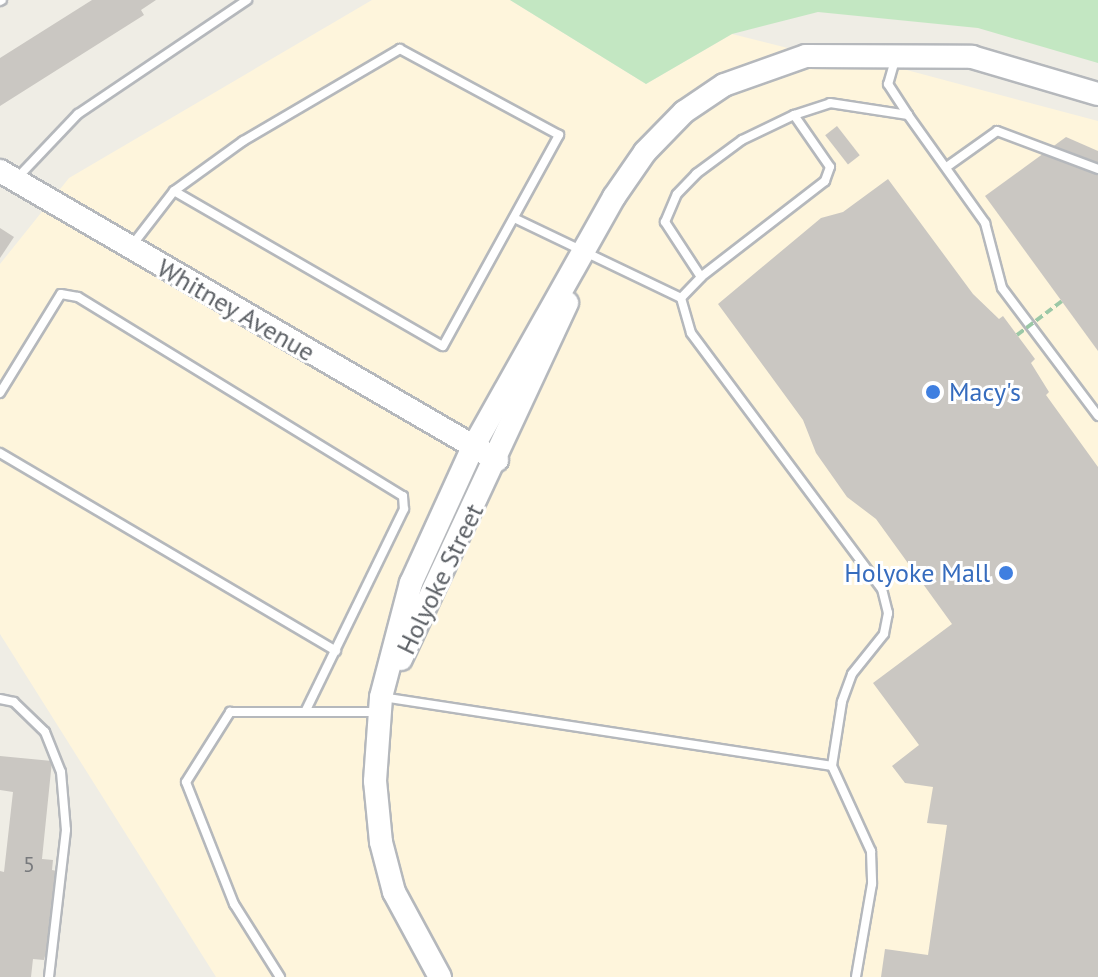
<!DOCTYPE html>
<style>
body{margin:0}
#map{position:relative;width:1098px;height:977px;overflow:hidden;background:#efede5;font-family:"PT Sans",sans-serif}
div>[style]{position:absolute}
.commercial>*{inset:0;background:#fef5dc}
.green>*{inset:0;background:#c3e7c2}
.building>*{inset:0;background:#cac7c2;transform-origin:0 0}
.roads{filter:drop-shadow(2px 0 #b5b8bc) drop-shadow(-2px 0 #b5b8bc) drop-shadow(0 2px #b5b8bc) drop-shadow(0 -2px #b5b8bc)}
.lane>*{height:8px;margin:-4px;padding:0 4px;transform-origin:4px;border-radius:4px;background:#fff}
.secondary>*{height:22px;margin:-11px;padding:0 11px;transform-origin:11px;border-radius:11px;background:#fff}
.path-bridge>*{height:4px;margin-top:-2px;transform-origin:0;background:repeating-linear-gradient(90deg,#9bc8a6 0 8px,transparent 0 12px)}
.dots>*{width:22px;height:22px;translate:-50% -50%;box-sizing:border-box;border:4px solid #fff;border-radius:50%}
span{translate:-50% -50%;white-space:nowrap;text-align:center;line-height:1.15;-webkit-text-stroke:6px #fff;paint-order:stroke}
.number-label{font-size:22px;color:#787a7d}
.number-label span{-webkit-text-stroke-width:0}
.street-label{font-size:26px;color:#5d6166}
.shop-label{font-size:26px;color:#366cbe}
.left{translate:0 -50%;text-align:left}
.right{translate:-100% -50%;text-align:right}
</style>
<div id="map">
<div class="commercial">
<div style="clip-path:polygon(372px 0,510px 0,646px 84px,732px 34px,859px 66px,903px 69px,1098px 121px,1098px 977px,216px 977px,0 634px,0 264px,69px 178px)"></div>
</div>
<div class="green">
<div style="clip-path:polygon(510px 0,1098px 0,1098px 63px,978px 28px,818px 12px,732px 34px,646px 84px)"></div>
</div>
<div class="building">
<div style="clip-path:polygon(92px 0,156px 0,141px 10px,144px 15px,0 106px,0 58px)"></div>
<div style="left:837px;top:126px;width:37px;height:15px;rotate:52deg"></div>
<div style="clip-path:polygon(1066px 137px,1098px 151px,1098px 351px,985px 196px)"></div>
<div style="clip-path:polygon(888px 179px,973px 294px,999px 319px,1003px 316px,1035px 359px,1031px 363px,1049px 392px,1046px 395px,1098px 467px,1098px 977px,881px 977px,885px 949px,928px 955px,947px 825px,927px 823px,933px 787px,905px 783px,892px 766px,919px 745px,873px 683px,952px 624px,876px 519px,847px 497px,816px 453px,803px 420px,718px 304px,821px 218px,843px 212px)"></div>
<div style="clip-path:polygon(0 228px,14px 237px,0 258px)"></div>
<div style="clip-path:polygon(0 756px,52px 761px,42px 859px,53px 860px,52px 870px,57px 871px,50px 936px,44px 960px,33px 959px,31px 977px,0 977px,0 871px,4px 872px,13px 792px,0 790px)"></div>
</div>
<div class="roads">
<div class="lane">
<div style="left:0;top:1px;width:2px;rotate:-27deg"></div>
<div style="left:895px;top:60px;width:25px;rotate:106deg"></div>
<div style="left:888px;top:84px;width:37px;rotate:57deg"></div>
<div style="left:794px;top:115px;width:63px;rotate:55.3deg"></div>
<div style="left:830px;top:167px;width:15px;rotate:110deg"></div>
<div style="left:825px;top:181px;width:157px;rotate:142.3deg"></div>
<div style="left:701px;top:277px;width:66px;rotate:-123.2deg"></div>
<div style="left:665px;top:222px;width:30px;rotate:-67deg"></div>
<div style="left:677px;top:194px;width:28px;rotate:-46deg"></div>
<div style="left:696px;top:174px;width:57px;rotate:-36.5deg"></div>
<div style="left:742px;top:140px;width:58px;rotate:-25.7deg"></div>
<div style="left:794px;top:115px;width:38px;rotate:-18deg"></div>
<div style="left:830px;top:103px;width:79px;rotate:8.7deg"></div>
<div style="left:908px;top:115px;width:133px;rotate:54.5deg"></div>
<div style="left:985px;top:223px;width:67px;rotate:75.3deg"></div>
<div style="left:1002px;top:288px;width:160px;rotate:53.1deg"></div>
<div style="left:948px;top:166px;width:60px;rotate:-35.5deg"></div>
<div style="left:997px;top:131px;width:108px;rotate:20.6deg"></div>
<div style="left:18px;top:177px;width:87px;rotate:-46.4deg"></div>
<div style="left:78px;top:114px;width:204px;rotate:-34deg"></div>
<div style="left:514px;top:218px;width:185px;rotate:25.6deg"></div>
<div style="left:681px;top:298px;width:36px;rotate:74deg"></div>
<div style="left:691px;top:333px;width:319px;rotate:53.3deg"></div>
<div style="left:882px;top:589px;width:25px;rotate:76deg"></div>
<div style="left:888px;top:613px;width:21px;rotate:101deg"></div>
<div style="left:884px;top:634px;width:51px;rotate:128.7deg"></div>
<div style="left:852px;top:674px;width:30px;rotate:110deg"></div>
<div style="left:842px;top:702px;width:65px;rotate:98.9deg"></div>
<div style="left:832px;top:766px;width:94px;rotate:65.4deg"></div>
<div style="left:871px;top:851px;width:33px;rotate:88deg"></div>
<div style="left:872px;top:884px;width:94px;rotate:99.8deg"></div>
<div style="left:133px;top:244px;width:67px;rotate:-52.3deg"></div>
<div style="left:174px;top:191px;width:310px;rotate:30deg"></div>
<div style="left:443px;top:346px;width:241px;rotate:-61.2deg"></div>
<div style="left:559px;top:135px;width:181px;rotate:-151.6deg"></div>
<div style="left:400px;top:49px;width:182px;rotate:149.6deg"></div>
<div style="left:243px;top:141px;width:85px;rotate:144.1deg"></div>
<div style="left:681px;top:298px;width:29px;rotate:-46deg"></div>
<div style="left:0;top:393px;width:116px;rotate:-58.4deg"></div>
<div style="left:61px;top:294px;width:17px;rotate:10deg"></div>
<div style="left:78px;top:297px;width:381px;rotate:31.5deg"></div>
<div style="left:403px;top:496px;width:13px;rotate:86deg"></div>
<div style="left:404px;top:509px;width:224px;rotate:116deg"></div>
<div style="left:0;top:453px;width:390px;rotate:30.5deg"></div>
<div style="left:382px;top:697px;width:455px;rotate:8.7deg"></div>
<div style="left:0;top:699px;width:14px;rotate:12deg"></div>
<div style="left:14px;top:702px;width:43px;rotate:44.1deg"></div>
<div style="left:45px;top:732px;width:43px;rotate:68.2deg"></div>
<div style="left:61px;top:772px;width:58px;rotate:85.1deg"></div>
<div style="left:66px;top:830px;width:148px;rotate:96.6deg"></div>
<div style="left:280px;top:977px;width:86px;rotate:-122.2deg"></div>
<div style="left:234px;top:904px;width:131px;rotate:-111.5deg"></div>
<div style="left:186px;top:782px;width:83px;rotate:-57.8deg"></div>
<div style="left:230px;top:712px;width:147px"></div>
</div>
<div class="secondary">
<div style="left:0;top:171px;width:575px;rotate:30.18deg"></div>
<div style="left:401px;top:659px;width:393px;rotate:-65deg"></div>
<div style="left:440px;top:977px;width:97px;rotate:-118.4deg"></div>
<div style="left:394px;top:892px;width:52px;rotate:-104.6deg"></div>
<div style="left:381px;top:842px;width:61px;rotate:-95.6deg"></div>
<div style="left:375px;top:781px;width:84px;rotate:-85.9deg"></div>
<div style="left:381px;top:697px;width:118px;rotate:-75.3deg"></div>
<div style="left:411px;top:583px;width:147px;rotate:-65.5deg"></div>
<div style="left:472px;top:449px;width:289px;rotate:-60.6deg"></div>
<div style="left:614px;top:197px;width:55px;rotate:-55.4deg"></div>
<div style="left:645px;top:152px;width:56px;rotate:-45.7deg"></div>
<div style="left:684px;top:112px;width:48px;rotate:-34deg"></div>
<div style="left:724px;top:85px;width:87px;rotate:-19.5deg"></div>
<div style="left:806px;top:56px;width:166px;rotate:0.3deg"></div>
<div style="left:972px;top:57px;width:131px;rotate:16.4deg"></div>
</div>
</div>
<div class="path-bridge">
<div style="left:1017px;top:335px;width:56px;rotate:-37.1deg"></div>
</div>
<div class="dots">
<div style="left:933px;top:392px;background:#3f7fe0"></div>
<div style="left:1006px;top:573px;background:#3f7fe0"></div>
</div>
<div class="number-label">
<span style="left:29px;top:865px">5</span>
</div>
<div class="street-label">
<span style="left:236px;top:310px;rotate:30deg">Whitney Avenue</span>
<span style="left:440px;top:579px;rotate:-64deg">Holyoke Street</span>
</div>
<div class="shop-label">
<span class="left" style="left:949px;top:392px">Macy's</span>
<span class="right" style="left:990px;top:573px">Holyoke Mall</span>
</div>
</div>
